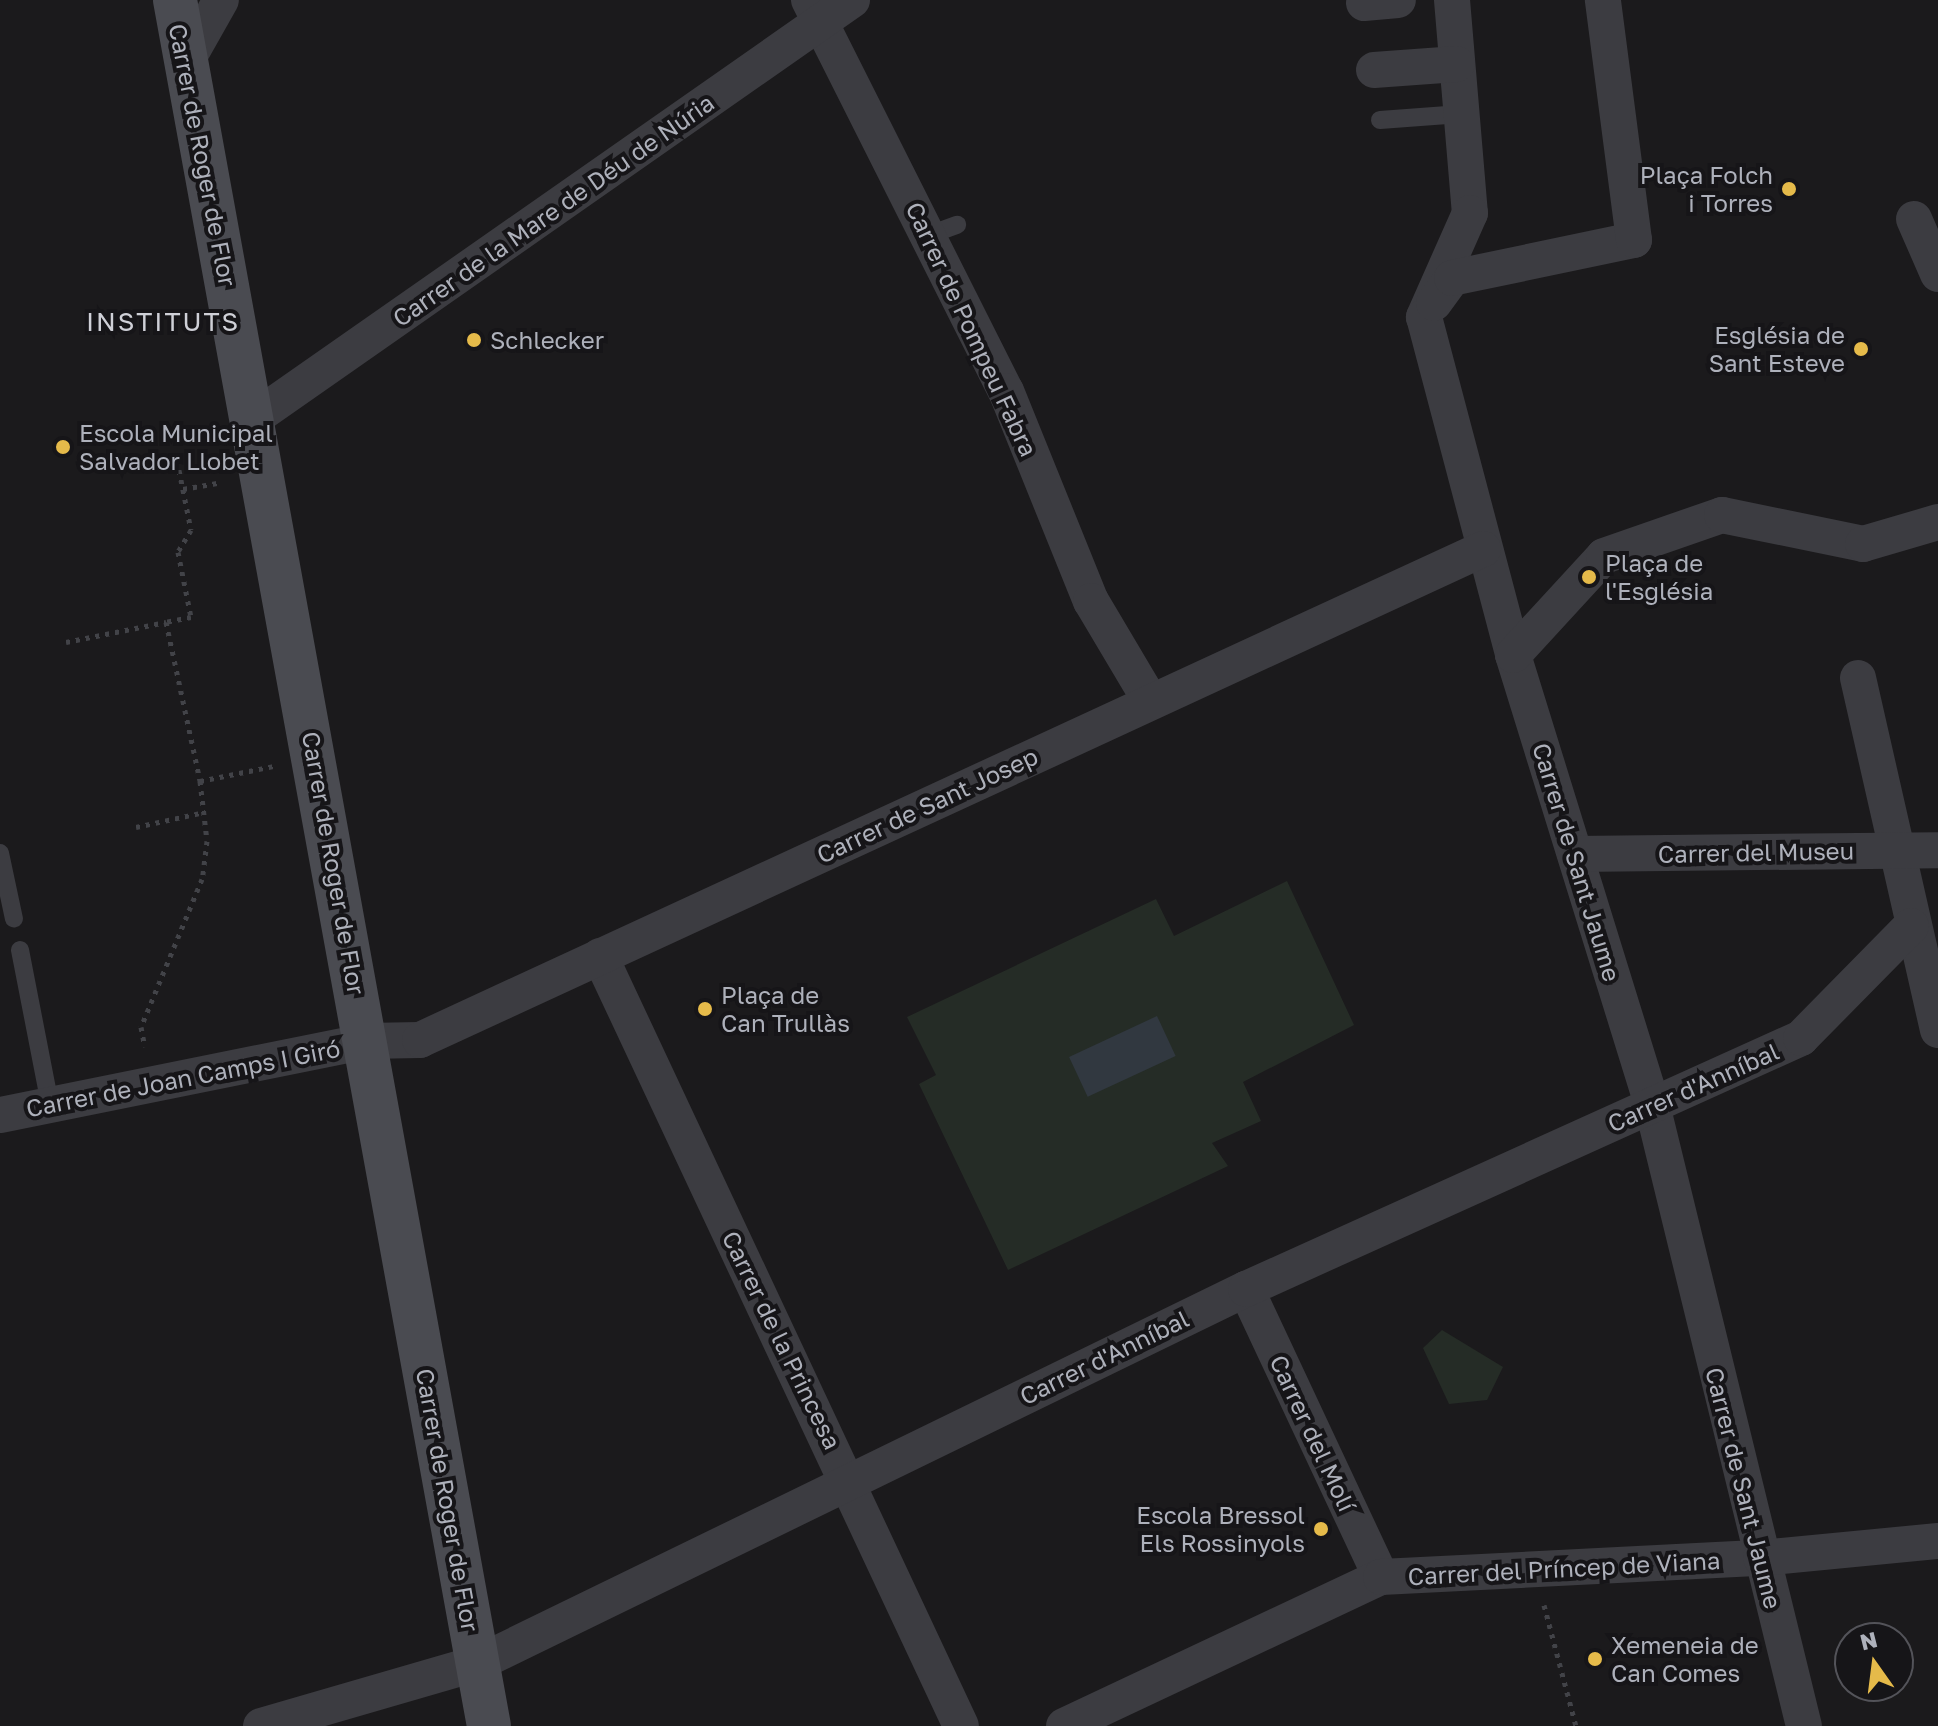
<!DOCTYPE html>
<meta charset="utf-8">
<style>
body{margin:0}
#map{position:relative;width:1938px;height:1726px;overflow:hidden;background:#1b1a1c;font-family:"Golos Text",sans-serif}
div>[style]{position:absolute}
.green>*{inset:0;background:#252c26}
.water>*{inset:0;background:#313840;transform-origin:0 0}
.path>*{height:5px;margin-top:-2.5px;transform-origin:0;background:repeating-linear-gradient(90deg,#424348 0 4px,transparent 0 10px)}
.lane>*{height:18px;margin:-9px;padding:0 9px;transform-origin:9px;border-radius:9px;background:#3c3c41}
.street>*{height:36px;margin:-18px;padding:0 18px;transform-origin:18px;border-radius:18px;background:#3c3c41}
.secondary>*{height:44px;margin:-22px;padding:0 22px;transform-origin:22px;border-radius:22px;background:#4a4b51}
.dots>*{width:22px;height:22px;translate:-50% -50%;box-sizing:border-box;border:4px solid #161518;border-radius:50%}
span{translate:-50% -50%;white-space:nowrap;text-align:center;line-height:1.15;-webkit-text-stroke:8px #161518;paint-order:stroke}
.street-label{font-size:24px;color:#aeb1bb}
.poi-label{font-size:24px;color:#aeb1bb}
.right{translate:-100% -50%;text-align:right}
.left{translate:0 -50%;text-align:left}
.neighbourhood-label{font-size:26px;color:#cfd0d7;letter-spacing:2px}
.north{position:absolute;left:1834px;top:1622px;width:80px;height:80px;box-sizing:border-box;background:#161518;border:2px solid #535359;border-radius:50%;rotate:346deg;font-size:22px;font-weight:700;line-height:32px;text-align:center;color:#aeb1bb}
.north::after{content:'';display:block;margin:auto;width:28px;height:36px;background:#e5ba4a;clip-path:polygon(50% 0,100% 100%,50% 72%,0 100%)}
</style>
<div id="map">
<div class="green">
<div style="clip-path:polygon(1287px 881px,1354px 1025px,1243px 1082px,1261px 1121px,1212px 1143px,1228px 1166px,1008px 1270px,919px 1084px,936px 1075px,907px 1017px,1156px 899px,1174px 936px)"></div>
<div style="clip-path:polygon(1442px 1330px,1503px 1367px,1487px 1400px,1449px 1404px,1423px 1348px)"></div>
</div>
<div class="water">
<div style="left:1157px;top:1016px;width:44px;height:97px;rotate:65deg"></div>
</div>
<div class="path">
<div style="left:138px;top:467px;width:40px;rotate:-10deg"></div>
<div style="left:177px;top:460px;width:71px;rotate:78.7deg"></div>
<div style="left:191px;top:530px;width:26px;rotate:121deg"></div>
<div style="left:178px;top:552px;width:66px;rotate:78.7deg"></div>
<div style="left:191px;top:617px;width:25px;rotate:169deg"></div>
<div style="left:183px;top:489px;width:39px;rotate:-10deg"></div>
<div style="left:66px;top:642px;width:102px;rotate:-11.3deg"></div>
<div style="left:166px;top:622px;width:163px;rotate:77.9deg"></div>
<div style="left:200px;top:781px;width:60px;rotate:83.3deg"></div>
<div style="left:207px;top:841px;width:38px;rotate:97deg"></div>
<div style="left:202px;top:879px;width:160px;rotate:112.4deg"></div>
<div style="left:141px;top:1027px;width:20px;rotate:79deg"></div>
<div style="left:200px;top:781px;width:76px;rotate:-11.5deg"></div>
<div style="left:136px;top:827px;width:71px;rotate:-12.3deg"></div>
<div style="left:1544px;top:1605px;width:125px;rotate:75.2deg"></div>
</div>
<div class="lane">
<div style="left:1380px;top:120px;width:81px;rotate:-4.2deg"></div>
<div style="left:929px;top:235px;width:30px;rotate:-20deg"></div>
<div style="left:0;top:853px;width:67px;rotate:78deg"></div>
<div style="left:20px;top:950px;width:158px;rotate:79deg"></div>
</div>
<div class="street">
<div style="left:809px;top:0;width:438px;rotate:63.3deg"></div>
<div style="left:1006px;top:391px;width:227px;rotate:68deg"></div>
<div style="left:1091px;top:601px;width:117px;rotate:59.3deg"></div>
<div style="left:1452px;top:0;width:214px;rotate:85.2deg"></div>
<div style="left:1470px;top:213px;width:114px;rotate:113.9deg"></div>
<div style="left:1424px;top:317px;width:350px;rotate:75.2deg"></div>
<div style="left:1513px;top:655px;width:471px;rotate:72.8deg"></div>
<div style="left:1652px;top:1105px;width:639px;rotate:76.25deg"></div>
<div style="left:1364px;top:3px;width:34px;rotate:-5deg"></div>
<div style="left:186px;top:62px;width:71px;rotate:-60.6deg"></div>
<div style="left:1374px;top:70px;width:83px;rotate:-4.1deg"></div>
<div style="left:1914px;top:219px;width:60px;rotate:66.4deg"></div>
<div style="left:1434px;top:303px;width:31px;rotate:-54deg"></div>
<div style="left:1452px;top:278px;width:186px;rotate:-11.8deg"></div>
<div style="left:1634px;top:240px;width:242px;rotate:-97.4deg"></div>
<div style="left:253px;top:419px;width:731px;rotate:-34.97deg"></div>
<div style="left:1513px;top:655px;width:134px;rotate:-47.4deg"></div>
<div style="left:1604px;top:556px;width:125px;rotate:-19.2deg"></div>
<div style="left:1722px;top:515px;width:144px;rotate:11.6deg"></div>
<div style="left:1863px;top:544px;width:78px;rotate:-16.3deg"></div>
<div style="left:1858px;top:678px;width:361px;rotate:77.2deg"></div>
<div style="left:1575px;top:854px;width:363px;rotate:-0.6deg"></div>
<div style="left:600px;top:956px;width:850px;rotate:64.88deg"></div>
<div style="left:0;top:1115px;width:373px;rotate:-11.4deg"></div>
<div style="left:366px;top:1041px;width:54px;rotate:-1.1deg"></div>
<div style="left:420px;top:1040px;width:1171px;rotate:-24.79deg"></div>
<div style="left:1246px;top:1289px;width:318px;rotate:64.9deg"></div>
<div style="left:261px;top:1726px;width:226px;rotate:-16.2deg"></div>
<div style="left:478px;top:1663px;width:854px;rotate:-25.97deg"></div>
<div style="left:1246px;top:1289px;width:609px;rotate:-24.33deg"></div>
<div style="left:1801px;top:1038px;width:157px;rotate:-45.5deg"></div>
<div style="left:1064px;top:1726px;width:350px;rotate:-25.2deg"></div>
<div style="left:1381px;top:1577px;width:380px;rotate:-2.9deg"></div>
<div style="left:1761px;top:1558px;width:178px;rotate:-5.5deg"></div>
</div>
<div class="secondary">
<div style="left:175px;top:0;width:1754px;rotate:79.69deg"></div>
</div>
<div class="dots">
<div style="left:1789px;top:189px;background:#e5ba4a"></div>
<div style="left:474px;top:340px;background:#e5ba4a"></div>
<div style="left:1861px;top:349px;background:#e5ba4a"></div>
<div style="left:63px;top:447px;background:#e5ba4a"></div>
<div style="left:1589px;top:577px;background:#e5ba4a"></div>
<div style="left:705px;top:1009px;background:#e5ba4a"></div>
<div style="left:1321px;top:1529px;background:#e5ba4a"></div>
<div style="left:1595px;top:1659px;background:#e5ba4a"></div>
</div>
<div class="street-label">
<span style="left:203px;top:155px;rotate:79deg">Carrer de Roger de Flor</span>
<span style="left:553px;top:210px;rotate:-35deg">Carrer de la Mare de Déu de Núria</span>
<span style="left:972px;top:329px;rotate:65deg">Carrer de Pompeu Fabra</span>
<span style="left:927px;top:805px;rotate:-25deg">Carrer de Sant Josep</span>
<span style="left:1756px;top:852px;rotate:-1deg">Carrer del Museu</span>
<span style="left:1577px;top:862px;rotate:73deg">Carrer de Sant Jaume</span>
<span style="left:334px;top:863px;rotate:80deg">Carrer de Roger de Flor</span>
<span style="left:183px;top:1078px;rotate:-11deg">Carrer de Joan Camps I Giró</span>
<span style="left:1693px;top:1087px;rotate:-24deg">Carrer d'Anníbal</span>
<span style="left:782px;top:1340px;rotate:64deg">Carrer de la Princesa</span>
<span style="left:1104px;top:1357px;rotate:-26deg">Carrer d'Anníbal</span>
<span style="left:1313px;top:1433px;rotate:65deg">Carrer del Molí</span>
<span style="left:1744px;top:1488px;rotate:76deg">Carrer de Sant Jaume</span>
<span style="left:448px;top:1500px;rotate:80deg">Carrer de Roger de Flor</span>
<span style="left:1564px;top:1568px;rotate:-3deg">Carrer del Príncep de Viana</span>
</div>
<div class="poi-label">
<span class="right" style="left:1773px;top:189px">Plaça Folch<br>i Torres</span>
<span class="right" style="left:1845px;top:349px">Església de<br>Sant Esteve</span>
<span class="left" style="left:490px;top:340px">Schlecker</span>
<span class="left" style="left:79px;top:447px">Escola Municipal<br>Salvador Llobet</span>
<span class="left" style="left:1605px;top:577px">Plaça de<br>l'Església</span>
<span class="left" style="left:721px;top:1009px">Plaça de<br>Can Trullàs</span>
<span class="right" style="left:1305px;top:1529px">Escola Bressol<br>Els Rossinyols</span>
<span class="left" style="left:1611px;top:1659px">Xemeneia de<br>Can Comes</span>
</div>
<div class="neighbourhood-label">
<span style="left:163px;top:322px">INSTITUTS</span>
</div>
<div class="north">N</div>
</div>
